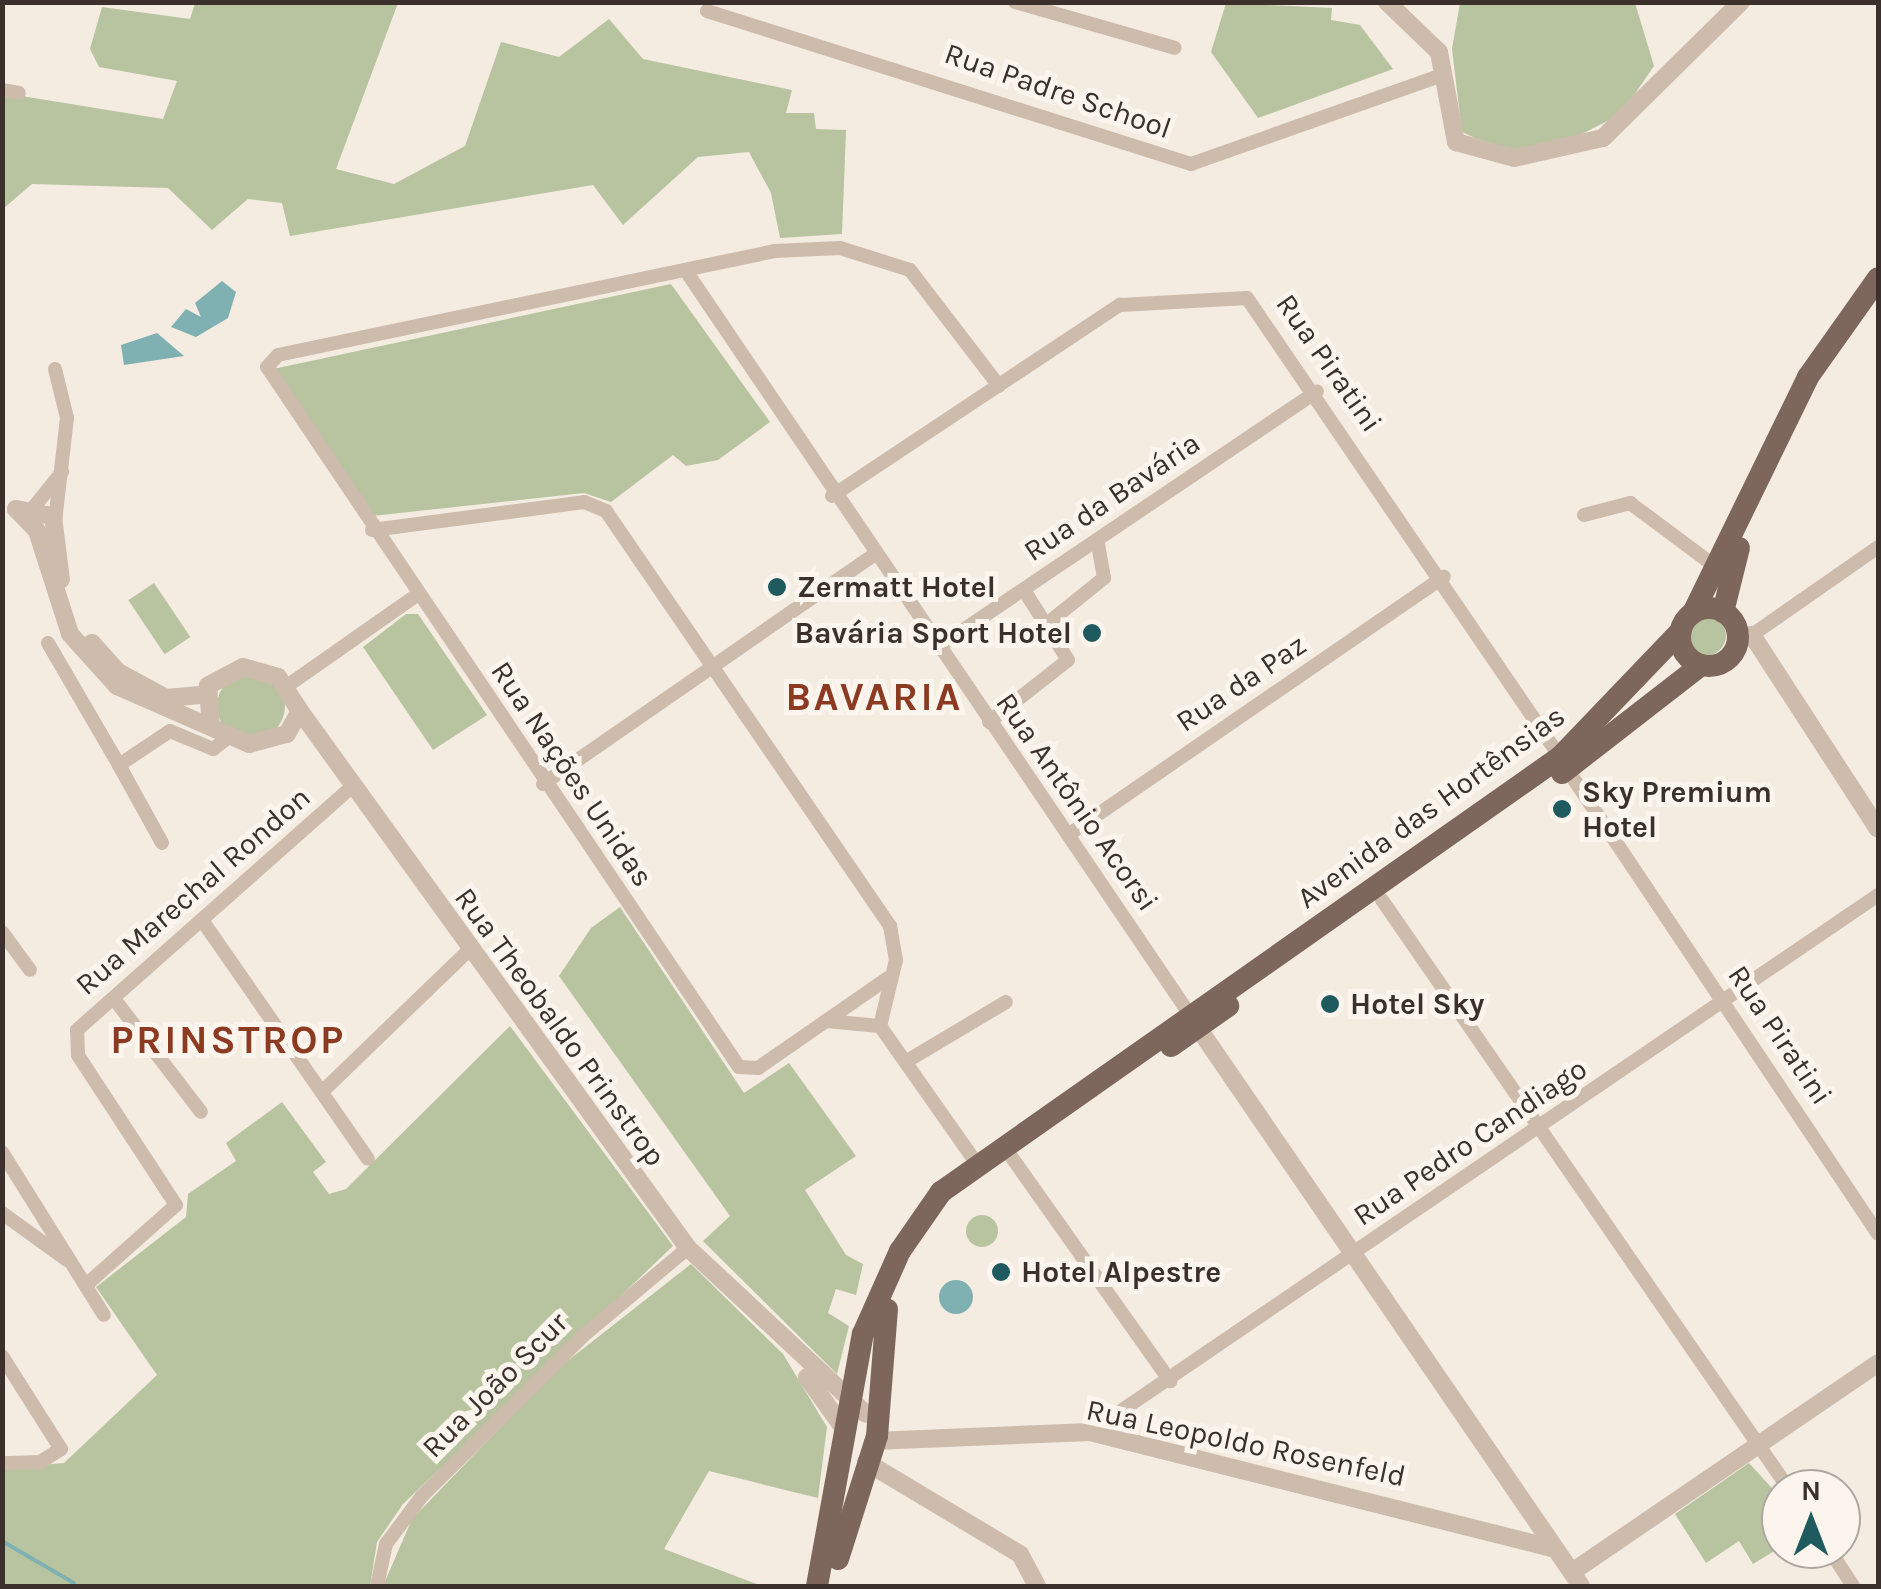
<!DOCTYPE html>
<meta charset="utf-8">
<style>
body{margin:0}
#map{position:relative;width:1881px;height:1589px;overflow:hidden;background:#f4ebe1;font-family:Karla,sans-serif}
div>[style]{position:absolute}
.green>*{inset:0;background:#b8c4a0;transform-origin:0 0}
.round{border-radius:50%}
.water>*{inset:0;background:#7fb0b2}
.stream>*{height:4px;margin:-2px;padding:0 2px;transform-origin:2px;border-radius:2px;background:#7fb0b2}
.minor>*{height:14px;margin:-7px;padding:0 7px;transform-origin:7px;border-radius:7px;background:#cdbbac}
.tertiary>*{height:18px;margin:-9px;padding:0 9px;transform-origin:9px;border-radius:9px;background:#cdbbac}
.primary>*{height:22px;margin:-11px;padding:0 11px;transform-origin:11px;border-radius:11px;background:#7d675c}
.primary>.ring{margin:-11px;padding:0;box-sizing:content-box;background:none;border:22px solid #7d675c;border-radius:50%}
.dots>*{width:28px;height:28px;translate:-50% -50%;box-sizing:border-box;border:5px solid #fbf5ee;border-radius:50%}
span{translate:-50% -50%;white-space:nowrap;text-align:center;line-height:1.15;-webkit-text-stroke:10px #fbf5ee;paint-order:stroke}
.street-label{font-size:30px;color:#3b302b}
.poi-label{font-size:30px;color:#3b302b;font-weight:700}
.left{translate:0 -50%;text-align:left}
.right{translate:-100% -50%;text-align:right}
.district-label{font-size:40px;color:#8c3b22;font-weight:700;letter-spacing:2.5px}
.frame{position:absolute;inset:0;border:5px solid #3b302b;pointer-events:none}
.north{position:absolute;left:1761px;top:1469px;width:100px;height:100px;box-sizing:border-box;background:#fbf5ee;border:2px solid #aea6a0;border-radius:50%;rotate:0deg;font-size:28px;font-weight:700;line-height:40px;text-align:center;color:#3b302b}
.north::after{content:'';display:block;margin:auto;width:35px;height:45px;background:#1f5a5e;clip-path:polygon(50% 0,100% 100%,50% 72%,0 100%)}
</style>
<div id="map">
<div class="green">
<div style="clip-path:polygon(195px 3px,398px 3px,336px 169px,394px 184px,465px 146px,501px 42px,559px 57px,609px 19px,643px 59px,792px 90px,786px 113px,814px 113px,816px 129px,846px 130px,842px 234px,780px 238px,771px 193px,749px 152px,698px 157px,623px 225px,593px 185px,290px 236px,282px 203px,248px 199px,212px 230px,168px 188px,32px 184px,3px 209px,3px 93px,163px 119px,177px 81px,99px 67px,90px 49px,102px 7px,190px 19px)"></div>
<div style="clip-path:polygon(1226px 3px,1332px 8px,1331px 20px,1360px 25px,1393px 69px,1258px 118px,1211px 52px)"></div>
<div style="clip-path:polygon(1460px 3px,1635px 3px,1654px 66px,1621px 114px,1572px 139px,1521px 150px,1488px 144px,1462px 132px,1452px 49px)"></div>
<div style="clip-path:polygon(671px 284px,770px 422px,718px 460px,686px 466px,673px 455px,611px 502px,584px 493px,372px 516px,273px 369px)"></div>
<div style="left:154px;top:583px;width:65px;height:31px;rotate:56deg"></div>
<div style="clip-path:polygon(406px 614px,418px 614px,487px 715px,433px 750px,363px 647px)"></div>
<div class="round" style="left:1684px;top:614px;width:42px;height:42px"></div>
<div class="round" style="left:217px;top:672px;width:68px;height:68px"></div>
<div style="clip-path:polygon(620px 907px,744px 1093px,789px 1063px,856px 1156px,805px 1190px,846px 1255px,863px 1264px,856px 1295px,836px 1289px,828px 1313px,849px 1326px,837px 1374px,703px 1241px,730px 1216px,559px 976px,591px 928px)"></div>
<div style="clip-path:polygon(510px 1026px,673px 1246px,403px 1504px,377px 1542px,370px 1586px,3px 1586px,3px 1468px,64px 1463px,157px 1375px,96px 1287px,186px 1217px,188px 1194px,236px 1161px,226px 1143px,282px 1102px,326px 1162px,313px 1172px,329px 1194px,346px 1189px)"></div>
<div class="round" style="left:966px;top:1215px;width:32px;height:32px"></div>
<div style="clip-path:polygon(691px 1264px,783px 1354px,827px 1427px,818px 1498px,709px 1471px,664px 1549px,762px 1586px,383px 1586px,412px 1519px,556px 1370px)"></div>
<div style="clip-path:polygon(1749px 1463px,1781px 1498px,1781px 1547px,1753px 1564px,1739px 1541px,1706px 1563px,1675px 1514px)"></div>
</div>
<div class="water">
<div style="clip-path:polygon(222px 281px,236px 292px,228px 318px,196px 337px,171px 327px,186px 309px,201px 317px,195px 303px)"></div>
<div style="clip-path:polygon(157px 333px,184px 356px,124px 365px,121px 345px)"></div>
<div class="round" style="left:939px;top:1280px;width:34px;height:34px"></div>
</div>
<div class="stream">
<div style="left:2px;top:1541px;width:83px;rotate:30.3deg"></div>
</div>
<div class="minor">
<div style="left:1015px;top:2px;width:166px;rotate:16deg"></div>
<div style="left:707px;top:11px;width:508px;rotate:17.54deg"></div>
<div style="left:1191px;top:164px;width:267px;rotate:-19.5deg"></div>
<div style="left:2px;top:90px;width:17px;rotate:10deg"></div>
<div style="left:688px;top:274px;width:891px;rotate:55.88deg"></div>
<div style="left:55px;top:369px;width:50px;rotate:76.2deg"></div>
<div style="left:67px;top:418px;width:105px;rotate:96.6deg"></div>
<div style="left:832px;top:496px;width:346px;rotate:-33.6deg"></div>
<div style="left:1120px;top:305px;width:127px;rotate:-3.2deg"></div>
<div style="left:1247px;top:298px;width:556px;rotate:55.71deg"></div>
<div style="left:34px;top:507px;width:45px;rotate:-51.3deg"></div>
<div style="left:1584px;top:515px;width:48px;rotate:-14.6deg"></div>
<div style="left:1630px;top:503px;width:107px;rotate:36.7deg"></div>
<div style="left:372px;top:530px;width:214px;rotate:-7.5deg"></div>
<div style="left:584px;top:502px;width:24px;rotate:22deg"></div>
<div style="left:606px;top:511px;width:503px;rotate:55.61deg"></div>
<div style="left:890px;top:926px;width:35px;rotate:80deg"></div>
<div style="left:896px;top:960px;width:68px;rotate:103.6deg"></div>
<div style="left:1048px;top:623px;width:72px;rotate:-38.8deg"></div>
<div style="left:1104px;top:578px;width:39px;rotate:-100deg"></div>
<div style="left:1752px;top:635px;width:154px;rotate:-34.9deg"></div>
<div style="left:48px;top:643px;width:141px;rotate:59.8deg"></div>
<div style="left:119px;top:765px;width:61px;rotate:-33.7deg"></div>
<div style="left:170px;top:731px;width:47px;rotate:22.7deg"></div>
<div style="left:213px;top:749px;width:20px;rotate:-37deg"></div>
<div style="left:938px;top:647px;width:457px;rotate:-34deg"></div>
<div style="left:287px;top:686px;width:159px;rotate:-35deg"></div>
<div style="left:989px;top:722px;width:100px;rotate:-38.1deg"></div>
<div style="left:1068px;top:660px;width:83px;rotate:-122.2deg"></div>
<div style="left:119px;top:765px;width:89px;rotate:61.1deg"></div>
<div style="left:1567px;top:769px;width:559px;rotate:56.22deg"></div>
<div style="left:543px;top:784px;width:400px;rotate:-34.7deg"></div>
<div style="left:1068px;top:835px;width:456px;rotate:-34.5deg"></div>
<div style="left:1382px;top:900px;width:716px;rotate:55.36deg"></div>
<div style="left:204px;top:923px;width:287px;rotate:55.2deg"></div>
<div style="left:2px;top:932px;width:47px;rotate:53.6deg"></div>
<div style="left:888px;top:978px;width:158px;rotate:145.3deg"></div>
<div style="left:758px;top:1068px;width:19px;rotate:-177deg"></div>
<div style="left:739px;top:1067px;width:844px;rotate:-123.99deg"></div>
<div style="left:267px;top:367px;width:16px;rotate:-47deg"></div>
<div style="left:278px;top:355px;width:508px;rotate:-11.82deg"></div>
<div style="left:775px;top:251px;width:65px;rotate:-2.6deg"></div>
<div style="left:840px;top:248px;width:73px;rotate:17.4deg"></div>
<div style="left:910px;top:270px;width:146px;rotate:52.5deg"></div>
<div style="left:115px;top:1000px;width:141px;rotate:52.5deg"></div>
<div style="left:826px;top:1021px;width:54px;rotate:5.3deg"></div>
<div style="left:880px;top:1026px;width:165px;rotate:54.9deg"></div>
<div style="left:907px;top:1061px;width:115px;rotate:-30.8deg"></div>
<div style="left:324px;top:1090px;width:202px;rotate:-44deg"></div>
<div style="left:2px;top:1152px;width:192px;rotate:58deg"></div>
<div style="left:1008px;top:1152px;width:281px;rotate:54.7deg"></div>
<div style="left:2px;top:1213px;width:80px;rotate:35.9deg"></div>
<div style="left:86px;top:1285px;width:120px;rotate:-41.6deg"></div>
<div style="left:176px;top:1205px;width:179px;rotate:-123.2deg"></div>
<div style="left:78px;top:1055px;width:25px;rotate:-92deg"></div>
<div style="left:77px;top:1030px;width:370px;rotate:-41.5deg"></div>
<div style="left:2px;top:1356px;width:110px;rotate:57.6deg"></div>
<div style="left:61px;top:1449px;width:25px;rotate:148deg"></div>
<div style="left:40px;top:1462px;width:38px;rotate:178deg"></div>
<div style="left:1090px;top:1432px;width:954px;rotate:-34.27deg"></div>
<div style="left:1829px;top:1549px;width:44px;rotate:57deg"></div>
<div style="left:377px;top:1586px;width:43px;rotate:-77.9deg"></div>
<div style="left:386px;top:1544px;width:60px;rotate:-53.1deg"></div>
<div style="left:422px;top:1496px;width:227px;rotate:-44.8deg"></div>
<div style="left:583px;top:1336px;width:137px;rotate:-40deg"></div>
</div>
<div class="tertiary">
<div style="left:1387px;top:2px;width:72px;rotate:43.9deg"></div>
<div style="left:1439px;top:52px;width:92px;rotate:79.3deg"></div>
<div style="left:1456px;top:142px;width:60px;rotate:15.4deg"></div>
<div style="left:1514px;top:158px;width:91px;rotate:-12.7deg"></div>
<div style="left:1603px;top:138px;width:194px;rotate:-44.6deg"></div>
<div style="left:16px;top:509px;width:30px;rotate:46deg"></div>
<div style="left:37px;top:531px;width:108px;rotate:72.2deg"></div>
<div style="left:70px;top:634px;width:70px;rotate:47.9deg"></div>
<div style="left:117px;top:686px;width:144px;rotate:23.7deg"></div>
<div style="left:249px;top:744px;width:39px;rotate:-15deg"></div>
<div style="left:287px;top:734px;width:26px;rotate:-61deg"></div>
<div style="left:300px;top:711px;width:40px;rotate:-122.9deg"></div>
<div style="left:278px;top:677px;width:36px;rotate:-164deg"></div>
<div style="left:243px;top:667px;width:40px;rotate:152deg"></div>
<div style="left:208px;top:686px;width:39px;rotate:86deg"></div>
<div style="left:16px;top:509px;width:38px;rotate:11deg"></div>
<div style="left:53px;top:516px;width:64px;rotate:82.9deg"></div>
<div style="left:1738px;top:639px;width:15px;rotate:-16deg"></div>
<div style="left:1752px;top:635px;width:231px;rotate:57deg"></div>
<div style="left:92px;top:643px;width:39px;rotate:48deg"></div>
<div style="left:118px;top:672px;width:55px;rotate:28.4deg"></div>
<div style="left:166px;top:698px;width:37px;rotate:-5deg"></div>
<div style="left:300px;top:711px;width:663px;rotate:54.15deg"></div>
<div style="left:688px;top:1248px;width:243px;rotate:43deg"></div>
<div style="left:1201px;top:1032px;width:672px;rotate:55.55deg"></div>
<div style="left:807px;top:1377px;width:60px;rotate:54.5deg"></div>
<div style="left:874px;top:1441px;width:216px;rotate:-2.4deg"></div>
<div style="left:1090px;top:1432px;width:479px;rotate:14.1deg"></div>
<div style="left:866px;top:1462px;width:179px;rotate:30.9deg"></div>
<div style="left:1020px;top:1554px;width:36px;rotate:62deg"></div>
<div style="left:1572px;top:1572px;width:371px;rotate:-34.3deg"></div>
</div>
<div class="primary">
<div class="ring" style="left:1680px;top:608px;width:36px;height:36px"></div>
<div style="left:1723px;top:612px;width:66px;rotate:-76deg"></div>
<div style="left:1693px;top:613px;width:263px;rotate:-64deg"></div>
<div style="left:1808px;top:377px;width:121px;rotate:-54.7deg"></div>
<div style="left:1562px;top:773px;width:176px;rotate:-37.8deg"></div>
<div style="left:1171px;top:1046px;width:70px;rotate:-35.1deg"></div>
<div style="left:838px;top:1559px;width:129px;rotate:-72.4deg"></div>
<div style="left:877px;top:1436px;width:127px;rotate:-85.5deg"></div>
<div style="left:817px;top:1586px;width:256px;rotate:-79.7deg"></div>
<div style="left:863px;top:1334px;width:91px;rotate:-66deg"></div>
<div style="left:900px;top:1251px;width:72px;rotate:-55.2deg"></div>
<div style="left:941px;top:1192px;width:757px;rotate:-35.1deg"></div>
<div style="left:1560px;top:757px;width:173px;rotate:-46.2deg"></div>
</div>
<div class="dots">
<div style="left:777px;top:587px;background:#1f5a5e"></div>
<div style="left:1092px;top:633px;background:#1f5a5e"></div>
<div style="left:1562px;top:809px;background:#1f5a5e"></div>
<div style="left:1330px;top:1004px;background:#1f5a5e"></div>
<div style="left:1001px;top:1272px;background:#1f5a5e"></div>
</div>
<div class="street-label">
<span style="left:1058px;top:91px;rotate:19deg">Rua Padre School</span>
<span style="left:1329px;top:363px;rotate:55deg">Rua Piratini</span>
<span style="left:1112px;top:497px;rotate:-34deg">Rua da Bavária</span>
<span style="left:1241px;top:683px;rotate:-34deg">Rua da Paz</span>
<span style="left:572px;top:774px;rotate:56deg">Rua Nações Unidas</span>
<span style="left:1077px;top:802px;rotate:55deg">Rua Antônio Acorsi</span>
<span style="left:1431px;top:807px;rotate:-36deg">Avenida das Hortênsias</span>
<span style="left:193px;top:891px;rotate:-41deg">Rua Marechal Rondon</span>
<span style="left:560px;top:1027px;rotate:54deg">Rua Theobaldo Prinstrop</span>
<span style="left:1780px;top:1035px;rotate:56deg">Rua Piratini</span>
<span style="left:1470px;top:1142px;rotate:-34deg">Rua Pedro Candiago</span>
<span style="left:495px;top:1385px;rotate:-45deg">Rua João Scur</span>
<span style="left:1246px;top:1443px;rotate:12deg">Rua Leopoldo Rosenfeld</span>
</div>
<div class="poi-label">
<span class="left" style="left:797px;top:587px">Zermatt Hotel</span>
<span class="right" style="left:1072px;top:633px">Bavária Sport Hotel</span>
<span class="left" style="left:1582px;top:809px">Sky Premium<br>Hotel</span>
<span class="left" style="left:1350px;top:1004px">Hotel Sky</span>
<span class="left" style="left:1021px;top:1272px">Hotel Alpestre</span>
</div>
<div class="district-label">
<span style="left:874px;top:697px">BAVARIA</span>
<span style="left:228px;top:1040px">PRINSTROP</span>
</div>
<div class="frame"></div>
<div class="north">N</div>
</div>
